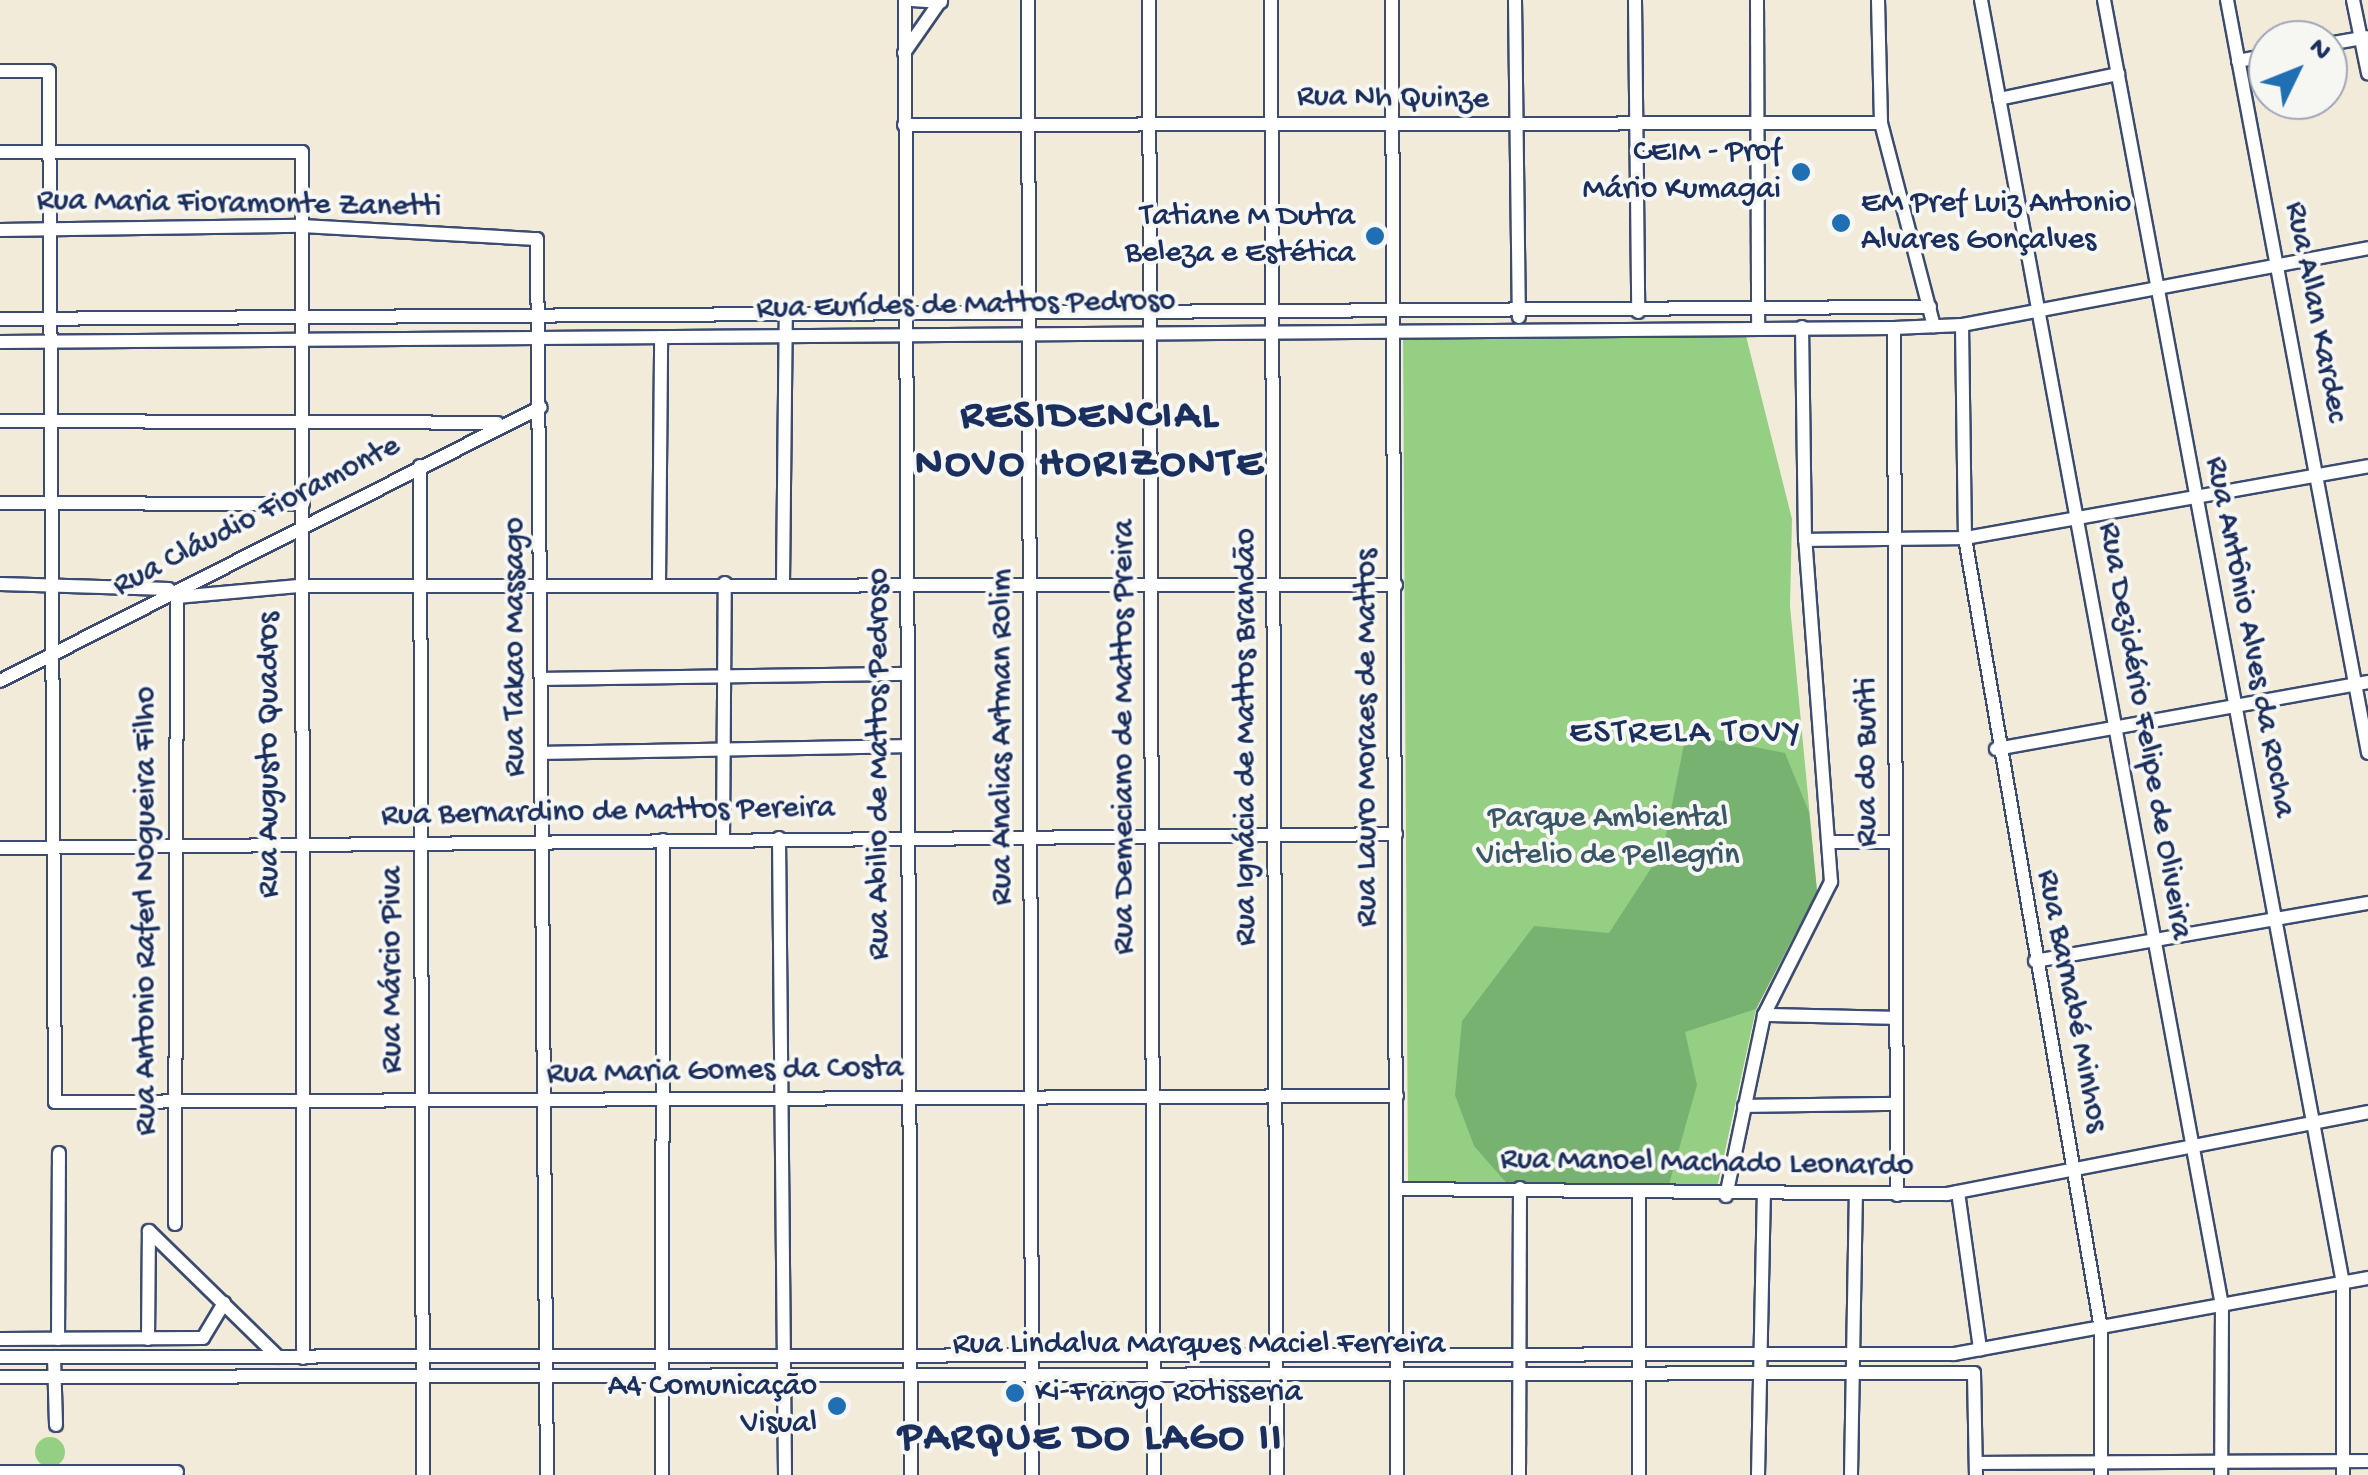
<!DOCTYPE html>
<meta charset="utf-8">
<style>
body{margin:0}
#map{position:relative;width:2368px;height:1475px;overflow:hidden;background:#f3ebda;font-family:"Gochi Hand",sans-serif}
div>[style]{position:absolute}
.green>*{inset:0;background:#94cf83}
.round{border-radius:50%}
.forest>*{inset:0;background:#77b271}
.roads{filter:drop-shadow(2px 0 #3b4b71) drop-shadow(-2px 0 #3b4b71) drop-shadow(0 2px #3b4b71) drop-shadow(0 -2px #3b4b71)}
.minor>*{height:12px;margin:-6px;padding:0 6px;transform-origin:6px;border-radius:6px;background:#fff}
.dots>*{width:28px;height:28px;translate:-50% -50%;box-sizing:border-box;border:5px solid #f6f6f2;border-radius:50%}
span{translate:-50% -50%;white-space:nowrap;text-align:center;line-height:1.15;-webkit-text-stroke:8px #f6f6f2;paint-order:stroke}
.street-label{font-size:32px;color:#1b2f5e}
.poi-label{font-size:32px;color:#1b2f5e}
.right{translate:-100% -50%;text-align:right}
.left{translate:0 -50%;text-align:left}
.park-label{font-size:32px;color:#395767}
.neighbourhood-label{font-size:35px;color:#1b2f5e;letter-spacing:2.5px}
.district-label{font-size:42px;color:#1b2f5e;font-weight:700;letter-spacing:2.5px}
.north{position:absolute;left:2248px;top:20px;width:100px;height:100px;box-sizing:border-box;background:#f6f6f2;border:2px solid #9ea6b7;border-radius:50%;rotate:47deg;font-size:28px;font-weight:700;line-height:40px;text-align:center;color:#1b2f5e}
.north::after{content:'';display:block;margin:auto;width:35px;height:45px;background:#1f6fb2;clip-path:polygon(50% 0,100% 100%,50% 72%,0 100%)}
</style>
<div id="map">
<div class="green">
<div style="clip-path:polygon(1403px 332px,1746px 336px,1792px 519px,1790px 606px,1817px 891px,1756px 1009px,1717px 1188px,1408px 1181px)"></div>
<div class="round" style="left:35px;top:1437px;width:30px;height:30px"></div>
</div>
<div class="forest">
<div style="clip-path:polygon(1686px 734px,1785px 753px,1809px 812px,1817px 891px,1756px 1009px,1685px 1032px,1697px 1085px,1668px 1188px,1511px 1188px,1474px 1146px,1455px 1095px,1462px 1021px,1534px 926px,1609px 933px,1663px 850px)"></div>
</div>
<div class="roads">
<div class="minor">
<div style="left:905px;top:0;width:1475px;rotate:89.77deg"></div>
<div style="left:912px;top:0;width:29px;rotate:4deg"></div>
<div style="left:1028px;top:0;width:1475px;rotate:89.84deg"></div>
<div style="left:1149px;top:0;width:1475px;rotate:89.81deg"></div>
<div style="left:1271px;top:0;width:1475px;rotate:89.77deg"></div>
<div style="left:1392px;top:0;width:1475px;rotate:89.81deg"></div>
<div style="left:1515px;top:0;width:317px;rotate:89.3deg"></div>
<div style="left:1635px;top:0;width:312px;rotate:89.4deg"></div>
<div style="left:1757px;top:0;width:327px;rotate:89.8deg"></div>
<div style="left:1878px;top:0;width:123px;rotate:88.6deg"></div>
<div style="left:1881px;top:123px;width:210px;rotate:75.4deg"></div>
<div style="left:1981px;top:0;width:1328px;rotate:79.54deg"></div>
<div style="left:2222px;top:1306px;width:169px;rotate:90.3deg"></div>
<div style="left:2104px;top:0;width:1305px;rotate:79.45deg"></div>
<div style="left:2343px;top:1283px;width:192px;rotate:90deg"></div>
<div style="left:2227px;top:0;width:766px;rotate:79.39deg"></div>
<div style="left:2353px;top:0;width:75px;rotate:78.4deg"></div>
<div style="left:2328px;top:44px;width:39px;rotate:-10deg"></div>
<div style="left:904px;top:53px;width:65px;rotate:-55.1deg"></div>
<div style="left:2238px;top:61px;width:31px;rotate:-11deg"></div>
<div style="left:0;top:71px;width:49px"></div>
<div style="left:49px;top:71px;width:1031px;rotate:89.67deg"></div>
<div style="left:55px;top:1102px;width:1342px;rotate:-0.26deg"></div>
<div style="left:1999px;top:99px;width:122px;rotate:-11.9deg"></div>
<div style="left:904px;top:125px;width:977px;rotate:-0.12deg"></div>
<div style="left:0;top:152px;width:302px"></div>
<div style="left:302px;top:152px;width:1206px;rotate:89.95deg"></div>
<div style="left:0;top:230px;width:302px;rotate:-0.8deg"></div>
<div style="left:302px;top:226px;width:235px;rotate:3.2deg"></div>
<div style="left:537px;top:239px;width:1236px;rotate:89.54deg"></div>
<div style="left:0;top:319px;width:1930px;rotate:-0.36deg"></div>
<div style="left:1962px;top:325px;width:213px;rotate:89.2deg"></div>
<div style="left:1965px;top:538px;width:803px;rotate:80.24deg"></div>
<div style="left:2101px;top:1329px;width:146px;rotate:90deg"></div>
<div style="left:1894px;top:328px;width:867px;rotate:89.8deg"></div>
<div style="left:0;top:342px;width:1894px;rotate:-0.42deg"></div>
<div style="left:1894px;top:328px;width:68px;rotate:-2.5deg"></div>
<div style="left:1962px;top:325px;width:413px;rotate:-10.7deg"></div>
<div style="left:0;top:421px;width:497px;rotate:0.2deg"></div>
<div style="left:420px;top:466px;width:1009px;rotate:89.83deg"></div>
<div style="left:0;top:503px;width:303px;rotate:0.2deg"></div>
<div style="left:1805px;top:540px;width:160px;rotate:-0.7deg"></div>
<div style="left:1965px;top:538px;width:409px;rotate:-10.1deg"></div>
<div style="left:659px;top:583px;width:246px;rotate:-89.5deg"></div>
<div style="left:783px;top:583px;width:274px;rotate:-89.4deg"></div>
<div style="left:0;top:584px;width:169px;rotate:1.7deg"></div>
<div style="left:177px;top:597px;width:122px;rotate:-5.2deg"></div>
<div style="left:299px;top:586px;width:1097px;rotate:-0.05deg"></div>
<div style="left:543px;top:679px;width:364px;rotate:-0.8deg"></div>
<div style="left:0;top:681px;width:606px;rotate:-26.86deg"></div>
<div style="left:1996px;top:749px;width:378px;rotate:-10.2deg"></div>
<div style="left:544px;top:753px;width:363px;rotate:-1.1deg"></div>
<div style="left:779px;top:838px;width:637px;rotate:89.46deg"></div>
<div style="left:723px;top:839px;width:256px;rotate:-89.6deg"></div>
<div style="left:1828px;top:842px;width:67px"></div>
<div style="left:0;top:848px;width:1396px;rotate:-0.57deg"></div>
<div style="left:2035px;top:961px;width:338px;rotate:-9.9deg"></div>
<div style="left:1764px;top:1015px;width:131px;rotate:1.3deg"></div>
<div style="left:1744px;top:1106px;width:152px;rotate:-0.8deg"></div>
<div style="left:1398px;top:1189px;width:549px;rotate:0.52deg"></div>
<div style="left:1947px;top:1194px;width:429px;rotate:-11deg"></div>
<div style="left:1958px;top:1192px;width:159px;rotate:82deg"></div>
<div style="left:1726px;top:1196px;width:185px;rotate:-78.1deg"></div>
<div style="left:1764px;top:1015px;width:149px;rotate:-63.3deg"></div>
<div style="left:1831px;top:882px;width:343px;rotate:-94.3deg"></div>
<div style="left:1805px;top:540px;width:213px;rotate:-90.8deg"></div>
<div style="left:175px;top:1224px;width:627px;rotate:-89.82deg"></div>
<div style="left:149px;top:1231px;width:180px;rotate:44.3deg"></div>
<div style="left:0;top:1339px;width:203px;rotate:-0.3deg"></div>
<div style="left:203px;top:1338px;width:41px;rotate:-59deg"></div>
<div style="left:58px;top:1339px;width:186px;rotate:-89.7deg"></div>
<div style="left:148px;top:1339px;width:108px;rotate:-89.5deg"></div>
<div style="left:0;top:1357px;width:1954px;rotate:-0.09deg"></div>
<div style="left:1954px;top:1354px;width:421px;rotate:-10.4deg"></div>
<div style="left:54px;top:1357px;width:68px;rotate:88.3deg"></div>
<div style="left:0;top:1377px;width:1974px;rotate:-0.12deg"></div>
<div style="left:1974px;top:1373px;width:102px;rotate:88.9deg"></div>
<div style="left:1976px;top:1463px;width:392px;rotate:-0.3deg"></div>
<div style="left:0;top:1472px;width:177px"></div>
<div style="left:662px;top:1475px;width:635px;rotate:-89.91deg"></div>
<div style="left:1519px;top:1475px;width:287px;rotate:-89.8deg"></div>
<div style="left:1639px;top:1475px;width:278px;rotate:-90deg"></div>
<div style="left:1758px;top:1475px;width:279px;rotate:-88.8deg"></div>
<div style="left:1851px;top:1475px;width:279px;rotate:-89deg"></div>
</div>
</div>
<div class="dots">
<div style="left:1801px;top:172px;background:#1f6fb2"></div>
<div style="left:1841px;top:223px;background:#1f6fb2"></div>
<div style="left:1375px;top:236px;background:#1f6fb2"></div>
<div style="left:1015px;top:1393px;background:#1f6fb2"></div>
<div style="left:837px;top:1406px;background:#1f6fb2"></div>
</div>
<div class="street-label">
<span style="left:1393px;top:99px;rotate:1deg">Rua Nh Quinze</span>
<span style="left:239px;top:205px;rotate:1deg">Rua Maria Fioramonte Zanetti</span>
<span style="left:966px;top:306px;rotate:-1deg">Rua Eurídes de Mattos Pedroso</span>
<span style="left:2315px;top:312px;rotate:79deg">Rua Allan Kardec</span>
<span style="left:257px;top:517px;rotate:-27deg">Rua Cláudio Fioramonte</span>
<span style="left:2249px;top:637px;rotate:79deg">Rua Antônio Alves da Rocha</span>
<span style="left:516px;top:647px;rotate:-90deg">Rua Takao Massago</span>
<span style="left:2144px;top:731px;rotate:80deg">Rua Dezidério Felipe de Oliveira</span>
<span style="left:1003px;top:737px;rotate:-90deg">Rua Analias Artman Rolim</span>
<span style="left:1125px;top:737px;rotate:-90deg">Rua Demeciano de Mattos Preira</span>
<span style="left:1247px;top:737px;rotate:-90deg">Rua Ignácia de Mattos Brandão</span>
<span style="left:1368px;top:738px;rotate:-90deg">Rua Lauro Moraes de Mattos</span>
<span style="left:270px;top:755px;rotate:-90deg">Rua Augusto Quadros</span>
<span style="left:1868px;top:762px;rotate:-90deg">Rua do Buriti</span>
<span style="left:880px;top:764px;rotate:-90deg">Rua Abilio de Mattos Pedroso</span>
<span style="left:608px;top:813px;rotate:-1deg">Rua Bernardino de Mattos Pereira</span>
<span style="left:147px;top:911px;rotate:-90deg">Rua Antonio Raferl Nogueira Filho</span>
<span style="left:393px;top:970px;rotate:-90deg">Rua Márcio Piva</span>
<span style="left:2071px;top:1001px;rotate:79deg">Rua Barnabé Minhos</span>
<span style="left:725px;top:1072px;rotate:-1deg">Rua Maria Gomes da Costa</span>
<span style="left:1707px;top:1164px;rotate:1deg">Rua Manoel Machado Leonardo</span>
<span style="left:1199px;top:1345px">Rua Lindalva Marques Maciel Ferreira</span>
</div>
<div class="poi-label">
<span class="right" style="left:1781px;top:172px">CEIM - Prof<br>Mário Kumagai</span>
<span class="left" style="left:1861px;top:223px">EM Pref Luiz Antonio<br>Alvares Gonçalves</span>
<span class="right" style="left:1355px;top:236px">Tatiane M Dutra<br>Beleza e Estética</span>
<span class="right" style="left:817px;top:1406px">A4 Comunicação<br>Visual</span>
<span class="left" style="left:1035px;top:1393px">Ki-Frango Rotisseria</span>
</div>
<div class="park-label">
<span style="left:1608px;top:838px">Parque Ambiental<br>Victelio de Pellegrin</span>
</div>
<div class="neighbourhood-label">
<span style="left:1686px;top:734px">ESTRELA TOVY</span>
</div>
<div class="district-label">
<span style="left:1090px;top:442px">RESIDENCIAL<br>NOVO HORIZONTE</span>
<span style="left:1091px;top:1440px">PARQUE DO LAGO II</span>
</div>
<div class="north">N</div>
</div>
